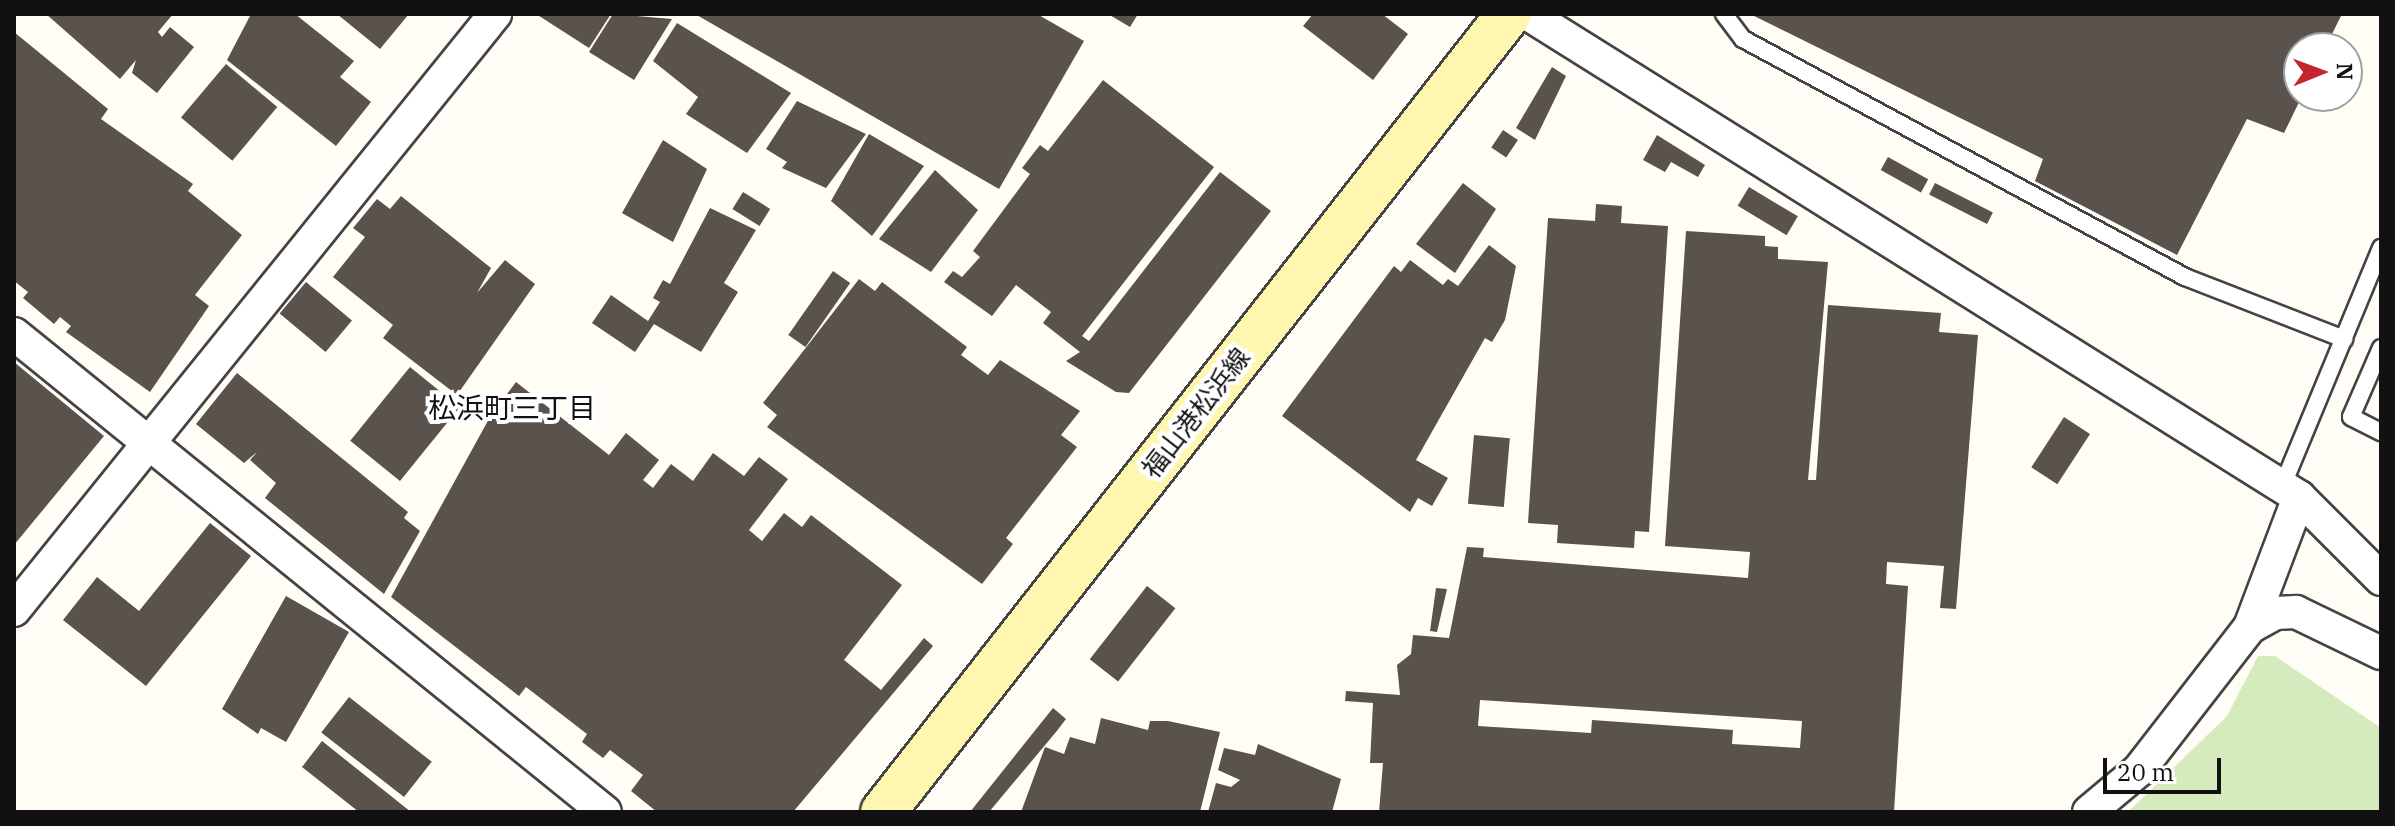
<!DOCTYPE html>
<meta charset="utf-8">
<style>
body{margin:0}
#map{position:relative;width:2395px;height:826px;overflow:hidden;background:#fffdf5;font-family:"IBM Plex Serif","Noto Sans JP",serif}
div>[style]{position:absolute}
.green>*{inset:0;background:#d5ebbd}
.building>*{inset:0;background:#5a524d;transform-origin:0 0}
.roads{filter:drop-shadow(2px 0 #444) drop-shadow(-2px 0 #444) drop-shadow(0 2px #444) drop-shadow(0 -2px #444)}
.lane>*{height:16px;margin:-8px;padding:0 8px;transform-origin:8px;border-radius:8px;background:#fff}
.street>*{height:32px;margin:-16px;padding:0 16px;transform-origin:16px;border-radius:16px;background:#fff}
.secondary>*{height:44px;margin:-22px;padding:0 22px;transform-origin:22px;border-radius:22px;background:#fff6b0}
span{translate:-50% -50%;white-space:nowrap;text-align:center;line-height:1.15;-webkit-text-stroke:8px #fff;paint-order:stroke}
.street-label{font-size:26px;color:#111}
.neighbourhood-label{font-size:28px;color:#111}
.frame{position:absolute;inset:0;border:16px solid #111;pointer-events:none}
.north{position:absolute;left:2283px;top:32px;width:80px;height:80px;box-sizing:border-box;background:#fff;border:2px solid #a0a0a0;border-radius:50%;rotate:89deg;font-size:22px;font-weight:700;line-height:32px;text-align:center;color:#111}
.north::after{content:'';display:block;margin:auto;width:28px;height:36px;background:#c4262e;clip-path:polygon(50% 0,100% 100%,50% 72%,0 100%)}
.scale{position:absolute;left:2103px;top:758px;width:118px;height:36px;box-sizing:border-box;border:4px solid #111;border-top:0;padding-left:10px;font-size:24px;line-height:28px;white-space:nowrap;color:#111;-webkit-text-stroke:6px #fff;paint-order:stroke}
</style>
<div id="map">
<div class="green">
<div style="clip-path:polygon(2258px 656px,2275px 656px,2381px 728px,2381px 812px,2128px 812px,2227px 716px)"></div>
</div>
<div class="building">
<div style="clip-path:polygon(46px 14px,173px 14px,158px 32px,162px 37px,170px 27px,194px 47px,157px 93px,132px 73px,136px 60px,120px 79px)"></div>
<div style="clip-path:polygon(251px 14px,295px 14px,354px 61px,340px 77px,371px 102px,336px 146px,227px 60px)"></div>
<div style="clip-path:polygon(337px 14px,409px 14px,380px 49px)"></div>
<div style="clip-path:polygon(536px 14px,611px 14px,589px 48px)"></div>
<div style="clip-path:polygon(613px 14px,672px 19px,634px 80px,589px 52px)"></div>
<div style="clip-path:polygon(695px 14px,1037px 14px,1084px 41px,999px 189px)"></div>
<div style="clip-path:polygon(1108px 14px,1138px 14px,1130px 27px)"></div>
<div style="clip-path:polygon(1313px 14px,1382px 14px,1408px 34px,1373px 80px,1303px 26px)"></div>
<div style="clip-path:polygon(1750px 14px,2342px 14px,2325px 48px,2299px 48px,2302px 96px,2284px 133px,2247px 119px,2177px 255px,2035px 181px,2043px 159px)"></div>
<div style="clip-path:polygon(677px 23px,791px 93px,747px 153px,686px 114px,698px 97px,653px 61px)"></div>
<div style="clip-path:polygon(14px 32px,108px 109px,101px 119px,193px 184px,188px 191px,242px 235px,195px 295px,209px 306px,150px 392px,66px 332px,71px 326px,60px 317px,54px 324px,23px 298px,28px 292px,14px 281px)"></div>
<div style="left:226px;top:64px;width:67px;height:70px;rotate:40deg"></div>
<div style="clip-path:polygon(1552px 67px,1566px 76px,1535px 140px,1516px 128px)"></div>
<div style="clip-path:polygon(1103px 80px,1214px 167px,1082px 336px,1089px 341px,1220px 172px,1271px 211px,1129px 393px,1116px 392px,1066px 361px,1080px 352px,1043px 323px,1051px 312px,1016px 285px,992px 316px,944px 282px,953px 271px,962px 277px,980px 257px,973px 251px,1030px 174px,1022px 168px,1040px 145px,1048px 151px)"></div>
<div style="clip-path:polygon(797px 101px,866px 134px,826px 188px,782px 168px,787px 162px,766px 149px)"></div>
<div style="left:1503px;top:130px;width:18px;height:21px;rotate:34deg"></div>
<div style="clip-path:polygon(869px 134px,924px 166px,872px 236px,831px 201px)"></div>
<div style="clip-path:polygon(1657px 135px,1705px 165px,1698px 177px,1671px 162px,1665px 172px,1643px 160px)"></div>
<div style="clip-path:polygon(663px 140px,707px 169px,673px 242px,622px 213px)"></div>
<div style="left:1888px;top:157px;width:46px;height:15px;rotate:29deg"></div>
<div style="clip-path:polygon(935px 170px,978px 210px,931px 272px,879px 239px)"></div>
<div style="clip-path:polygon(1463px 183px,1496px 209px,1455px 273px,1416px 244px)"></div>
<div style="left:1935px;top:183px;width:65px;height:13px;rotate:27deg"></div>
<div style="left:1749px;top:187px;width:57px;height:22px;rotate:31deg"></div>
<div style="left:743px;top:192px;width:32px;height:20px;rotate:32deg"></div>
<div style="clip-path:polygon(401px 196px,491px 268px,477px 293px,505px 260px,535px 284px,457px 395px,383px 338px,393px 325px,333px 277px,365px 237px,353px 228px,377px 199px,390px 209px)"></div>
<div style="clip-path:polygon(1596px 204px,1622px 206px,1621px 223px,1668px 226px,1649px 532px,1635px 531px,1634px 548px,1557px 543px,1558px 525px,1528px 523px,1548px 218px,1595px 221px)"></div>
<div style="clip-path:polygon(710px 208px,756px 230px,724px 283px,738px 292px,701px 352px,654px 324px,635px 352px,592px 323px,611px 295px,648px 321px,660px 302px,653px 298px,663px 280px,670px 284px)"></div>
<div style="clip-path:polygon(evenodd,1686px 231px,1765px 236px,1765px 246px,1778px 247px,1778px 259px,1828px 262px,1808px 480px,1816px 480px,1828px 305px,1941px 313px,1939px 332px,1978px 335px,1956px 609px,1940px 608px,1944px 566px,1887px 562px,1886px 584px,1908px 586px,1894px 812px,1379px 812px,1383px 763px,1370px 763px,1373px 703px,1345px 701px,1346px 691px,1400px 695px,1397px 665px,1411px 654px,1413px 635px,1449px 638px,1467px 547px,1484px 548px,1483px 557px,1748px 578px,1750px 552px,1665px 546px,1686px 231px,1480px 700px,1802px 721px,1800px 748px,1732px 744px,1733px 730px,1592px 720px,1591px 733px,1478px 726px,1480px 700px)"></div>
<div style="clip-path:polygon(1489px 245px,1516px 266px,1505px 320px,1492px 342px,1485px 338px,1416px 460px,1448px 478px,1432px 506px,1418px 498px,1410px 512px,1282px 416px,1394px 266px,1401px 272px,1410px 260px,1443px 285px,1448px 279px,1458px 286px)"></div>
<div style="left:833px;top:271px;width:21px;height:78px;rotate:35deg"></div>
<div style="clip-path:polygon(859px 279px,875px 291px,882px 282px,967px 347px,961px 355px,988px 375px,1000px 360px,1080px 411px,1061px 435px,1077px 447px,1006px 538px,1013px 544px,982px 584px,767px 427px,777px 415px,763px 403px)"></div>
<div style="left:306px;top:282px;width:60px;height:41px;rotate:40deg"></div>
<div style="clip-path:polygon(14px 362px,104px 436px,14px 545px)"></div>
<div style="left:410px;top:367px;width:64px;height:95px;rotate:39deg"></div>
<div style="clip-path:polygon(237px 373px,408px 512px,404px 518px,420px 531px,384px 594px,265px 498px,276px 483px,250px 460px,257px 452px,244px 463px,196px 424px)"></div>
<div style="clip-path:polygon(516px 382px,609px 455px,626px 433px,659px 460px,643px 480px,653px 488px,671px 464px,693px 481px,713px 453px,744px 476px,759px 457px,788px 479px,749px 530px,762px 541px,784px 513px,802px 527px,811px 515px,902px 585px,844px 660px,881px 690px,924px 638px,933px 646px,793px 812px,657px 812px,631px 791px,643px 775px,610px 750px,603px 758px,582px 742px,587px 734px,526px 687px,519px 696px,391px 597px,490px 417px)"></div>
<div style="left:2064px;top:417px;width:31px;height:60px;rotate:33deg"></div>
<div style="left:1474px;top:435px;width:36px;height:69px;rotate:5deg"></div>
<div style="clip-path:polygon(210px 523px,251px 556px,146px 686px,63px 620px,97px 577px,139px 611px)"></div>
<div style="left:1147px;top:586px;width:36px;height:93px;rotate:38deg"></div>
<div style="clip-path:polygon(1436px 588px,1447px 589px,1437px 632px,1430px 631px)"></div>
<div style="clip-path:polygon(286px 596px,349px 632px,286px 742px,261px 728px,258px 734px,222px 709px)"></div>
<div style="left:349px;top:697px;width:105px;height:45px;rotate:38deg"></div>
<div style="clip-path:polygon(1053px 708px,1066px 719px,1056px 732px,989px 812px,970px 812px)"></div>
<div style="clip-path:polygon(1101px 718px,1148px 730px,1150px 721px,1168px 721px,1220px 732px,1200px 812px,1021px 812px,1045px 747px,1064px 754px,1070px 737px,1095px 744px)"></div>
<div style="clip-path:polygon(322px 741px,411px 812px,359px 812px,302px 767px)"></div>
<div style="clip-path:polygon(1258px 744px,1341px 779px,1332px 812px,1208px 812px,1216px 783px,1231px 787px,1240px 780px,1218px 770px,1224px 748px,1255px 755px)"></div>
</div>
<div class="roads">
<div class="lane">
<div style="left:1724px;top:14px;width:31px;rotate:53deg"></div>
<div style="left:1743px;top:39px;width:502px;rotate:28.3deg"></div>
<div style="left:2185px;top:277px;width:171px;rotate:21.3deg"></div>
<div style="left:2381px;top:348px;width:75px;rotate:113.5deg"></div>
<div style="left:2351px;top:417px;width:34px;rotate:27deg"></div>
<div style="left:2282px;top:487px;width:259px;rotate:-67.5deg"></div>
</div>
<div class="street">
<div style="left:1528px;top:14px;width:910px;rotate:32.07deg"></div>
<div style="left:2299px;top:497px;width:116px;rotate:45deg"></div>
<div style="left:14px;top:334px;width:760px;rotate:38.97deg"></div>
<div style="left:14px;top:610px;width:766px;rotate:-51.09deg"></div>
<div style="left:2250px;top:627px;width:139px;rotate:-69.3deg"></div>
<div style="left:2089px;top:812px;width:65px;rotate:-40deg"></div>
<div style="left:2139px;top:770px;width:181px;rotate:-52.2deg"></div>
<div style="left:2250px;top:627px;width:29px;rotate:-29deg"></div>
<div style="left:2275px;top:613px;width:21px;rotate:-3deg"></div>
<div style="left:2296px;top:612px;width:94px;rotate:25.8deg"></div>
</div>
<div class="secondary">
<div style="left:883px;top:812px;width:1014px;rotate:-51.89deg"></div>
</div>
</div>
<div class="street-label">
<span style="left:1196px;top:413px;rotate:-52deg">福山港松浜線</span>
</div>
<div class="neighbourhood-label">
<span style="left:512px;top:408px">松浜町三丁目</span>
</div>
<div class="frame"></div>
<div class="north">N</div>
<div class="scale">20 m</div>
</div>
